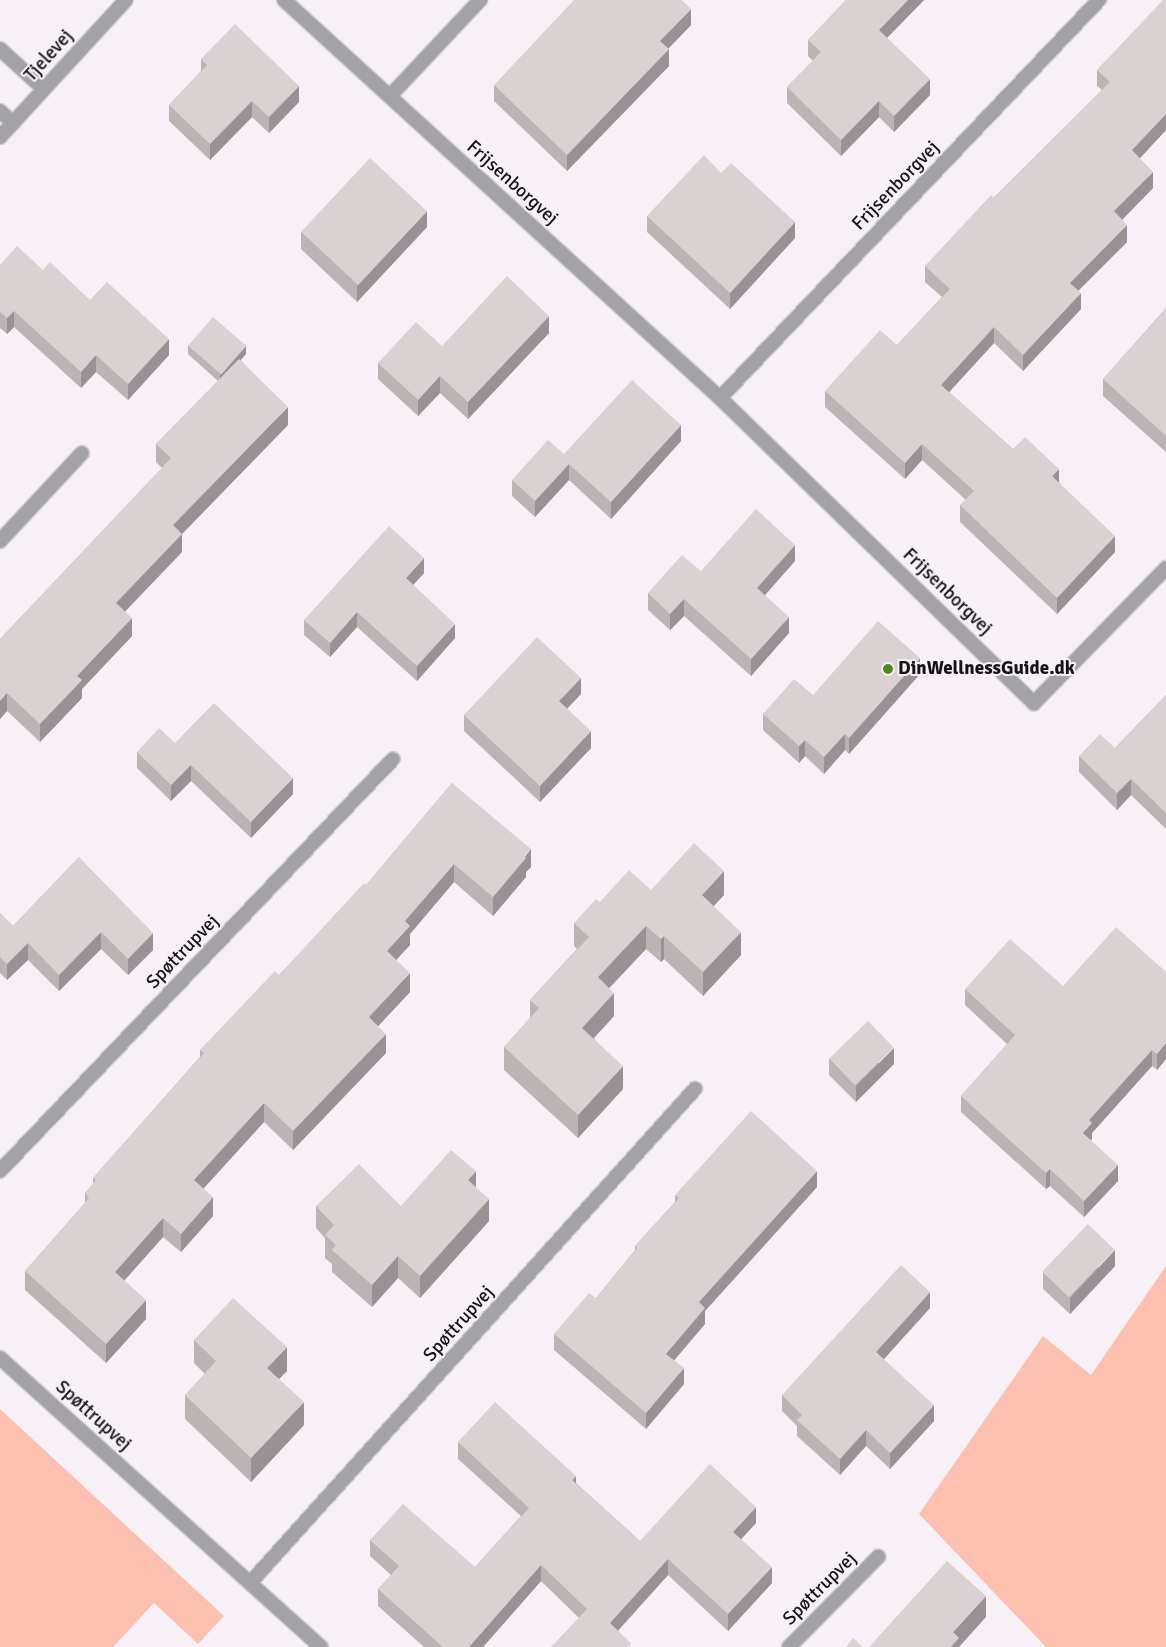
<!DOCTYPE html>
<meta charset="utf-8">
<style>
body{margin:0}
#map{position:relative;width:1166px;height:1647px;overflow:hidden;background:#f7f1f7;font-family:Signika,sans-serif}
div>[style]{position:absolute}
.green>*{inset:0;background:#fcc0b1}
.roads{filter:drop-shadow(1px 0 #d3cdd3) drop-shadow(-1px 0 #d3cdd3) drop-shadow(0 1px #d3cdd3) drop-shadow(0 -1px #d3cdd3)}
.minor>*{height:14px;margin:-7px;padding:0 7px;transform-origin:7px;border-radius:7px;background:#a3a2a5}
.wall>*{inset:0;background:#bbb4b5}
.shaded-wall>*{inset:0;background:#999294}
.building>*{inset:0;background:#dad1d3;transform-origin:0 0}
.dots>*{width:14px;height:14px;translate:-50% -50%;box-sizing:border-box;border:2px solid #f7f1f7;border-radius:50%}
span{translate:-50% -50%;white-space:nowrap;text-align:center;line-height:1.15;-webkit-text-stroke:4px #f7f1f7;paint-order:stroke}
.street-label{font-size:19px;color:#151314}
.poi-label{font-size:19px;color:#151314;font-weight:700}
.left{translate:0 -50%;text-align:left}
</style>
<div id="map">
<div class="green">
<div style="clip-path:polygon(1166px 1266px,1166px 1647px,1046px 1647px,919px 1514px,1043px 1336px,1091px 1375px)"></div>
<div style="clip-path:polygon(0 1409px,224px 1616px,198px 1644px,154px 1603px,113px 1647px,0 1647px)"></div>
</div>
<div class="roads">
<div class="minor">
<div style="left:284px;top:0;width:590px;rotate:42.39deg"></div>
<div style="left:720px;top:398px;width:438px;rotate:44.2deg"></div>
<div style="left:1034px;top:703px;width:189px;rotate:-45.6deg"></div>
<div style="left:0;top:49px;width:59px;rotate:42.3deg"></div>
<div style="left:390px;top:96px;width:132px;rotate:-46.8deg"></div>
<div style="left:0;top:111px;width:18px;rotate:43deg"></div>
<div style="left:0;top:137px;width:186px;rotate:-47.4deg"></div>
<div style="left:720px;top:398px;width:550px;rotate:-46.4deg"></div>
<div style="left:0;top:541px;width:120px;rotate:-47deg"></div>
<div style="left:0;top:1171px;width:569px;rotate:-46.35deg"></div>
<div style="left:0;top:1358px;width:432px;rotate:42deg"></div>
<div style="left:250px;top:1583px;width:665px;rotate:-47.99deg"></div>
<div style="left:789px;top:1647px;width:127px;rotate:-45.3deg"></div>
</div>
</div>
<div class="wall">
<div style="clip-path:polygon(846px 0,924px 0,887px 38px,930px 95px,894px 132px,879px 117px,841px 156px,787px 103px,787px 87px,813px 61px,808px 56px,808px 40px)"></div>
<div style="clip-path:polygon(1166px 0,1166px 130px,1139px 158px,1153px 188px,1122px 220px,1127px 242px,1079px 290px,1081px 309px,1023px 371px,994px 343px,949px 392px,1013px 449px,1059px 482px,1115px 552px,1057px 614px,960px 522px,960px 505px,966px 500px,922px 460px,905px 479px,825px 407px,825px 391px,897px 345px,942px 297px,925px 282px,925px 266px,1102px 90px,1097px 86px,1097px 70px)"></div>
<div style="clip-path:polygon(691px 25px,668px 49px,669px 66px,567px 171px,494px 101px,494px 85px)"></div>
<div style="clip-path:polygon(201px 59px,299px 102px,269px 133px,252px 117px,210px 160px,169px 121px,169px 105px,201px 71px)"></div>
<div style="clip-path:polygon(647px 216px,795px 238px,730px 309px,647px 232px)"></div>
<div style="clip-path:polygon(427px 227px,357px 302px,301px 249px,301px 232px)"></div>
<div style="clip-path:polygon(0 265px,43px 270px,90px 300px,169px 355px,128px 400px,96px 372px,81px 388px,14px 327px,7px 334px,0 328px)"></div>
<div style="clip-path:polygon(1166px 308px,1166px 452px,1103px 396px,1103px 379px)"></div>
<div style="clip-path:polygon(549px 333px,468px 419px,440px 393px,418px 416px,378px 379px,378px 363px,442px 346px)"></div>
<div style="clip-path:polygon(188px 345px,246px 354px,241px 360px,288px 425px,182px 534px,182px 552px,125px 611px,132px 636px,82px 689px,82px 698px,40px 742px,7px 711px,0 719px,0 639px,162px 468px,156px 462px,156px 444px,218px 381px,188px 354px)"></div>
<div style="clip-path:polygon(681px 441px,611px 519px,569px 480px,535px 517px,512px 496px,512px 480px,564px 454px)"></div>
<div style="clip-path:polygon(795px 561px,765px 595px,789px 633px,751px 676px,684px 616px,670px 630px,648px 610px,648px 593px,701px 571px)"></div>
<div style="clip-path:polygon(424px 573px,413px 585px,455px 638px,417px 681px,357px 627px,330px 657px,304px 635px,304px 620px)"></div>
<div style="clip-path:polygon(920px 674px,849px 754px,845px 750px,824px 774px,805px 756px,799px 763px,763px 730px,763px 714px,813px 695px)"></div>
<div style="clip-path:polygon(581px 694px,567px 709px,591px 748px,540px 802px,464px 731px,464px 715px)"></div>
<div style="clip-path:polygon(1166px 695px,1166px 829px,1131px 795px,1117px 810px,1079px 772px,1079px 756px,1115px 748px)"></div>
<div style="clip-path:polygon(175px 743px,293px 794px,251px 838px,191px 781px,171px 801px,137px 768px,137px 752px)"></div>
<div style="clip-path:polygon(452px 783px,531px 867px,526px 872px,526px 877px,493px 916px,454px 882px,410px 934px,410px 945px,396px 960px,410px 992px,378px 1026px,386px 1053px,293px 1150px,264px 1122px,203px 1189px,213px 1216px,181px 1252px,163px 1237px,124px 1281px,146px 1319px,106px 1363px,25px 1290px,25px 1271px,85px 1203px,85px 1193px,93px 1184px,93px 1178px,200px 1057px,200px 1050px,279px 975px,366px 885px)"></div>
<div style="clip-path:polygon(79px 857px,153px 950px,128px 975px,101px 949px,59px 991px,28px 960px,7px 980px,0 973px,0 913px,13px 926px)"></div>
<div style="clip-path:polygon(651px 890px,724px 895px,713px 906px,741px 955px,703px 996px,664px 959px,661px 962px,646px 949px,609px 988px,614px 1016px,594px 1038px,623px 1089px,578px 1138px,504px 1070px,504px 1047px,530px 1018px,530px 1000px,577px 949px,574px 946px,574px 923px,600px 902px)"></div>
<div style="clip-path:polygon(1166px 972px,1166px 1059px,1157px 1070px,1152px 1066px,1092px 1133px,1091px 1140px,1118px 1181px,1084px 1217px,1050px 1186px,1046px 1189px,961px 1112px,961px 1096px,1007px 1044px,965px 1005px,965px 989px,1063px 986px)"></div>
<div style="clip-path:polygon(829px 1059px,894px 1064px,856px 1102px,829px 1075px)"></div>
<div style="clip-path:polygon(476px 1187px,489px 1221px,420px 1298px,398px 1278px,372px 1307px,332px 1272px,332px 1264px,325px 1258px,325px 1238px,316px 1228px,316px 1206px,401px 1206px)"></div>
<div style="clip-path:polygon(817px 1187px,705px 1311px,705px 1324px,674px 1360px,684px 1384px,646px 1429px,554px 1350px,554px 1334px,596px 1298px,635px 1250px,635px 1246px,675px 1202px,675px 1195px)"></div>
<div style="clip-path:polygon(1115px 1266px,1070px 1314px,1043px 1289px,1043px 1272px)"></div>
<div style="clip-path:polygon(930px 1308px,883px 1359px,934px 1421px,890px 1469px,866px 1446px,840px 1475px,797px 1436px,797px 1426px,782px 1411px,782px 1395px)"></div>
<div style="clip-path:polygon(194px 1340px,287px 1371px,279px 1379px,304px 1425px,251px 1482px,185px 1419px,185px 1395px,205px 1374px,194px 1363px)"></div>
<div style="clip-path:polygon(458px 1442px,576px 1483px,640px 1541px,756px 1523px,741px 1539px,772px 1583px,728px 1631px,668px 1575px,618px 1631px,631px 1647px,579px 1618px,541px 1581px,483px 1647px,424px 1647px,378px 1606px,378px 1589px,391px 1575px,370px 1556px,370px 1540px,475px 1567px,521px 1516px,458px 1459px)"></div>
</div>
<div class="shaded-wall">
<div style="clip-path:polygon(908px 0,924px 0,879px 46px,879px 30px)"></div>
<div style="clip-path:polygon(691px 9px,691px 25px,660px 57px,660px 41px)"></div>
<div style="clip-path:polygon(669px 49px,669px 66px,567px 171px,567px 155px)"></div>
<div style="clip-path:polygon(930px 79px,930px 95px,894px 132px,894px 116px)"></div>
<div style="clip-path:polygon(299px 86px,299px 102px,269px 133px,269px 117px)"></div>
<div style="clip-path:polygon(252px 101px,252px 117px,210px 160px,210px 144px)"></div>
<div style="clip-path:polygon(879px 101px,879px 117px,841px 156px,841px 140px)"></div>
<div style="clip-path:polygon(1166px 114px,1166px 130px,1132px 167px,1132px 150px)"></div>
<div style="clip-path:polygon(1153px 172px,1153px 188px,1114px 228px,1114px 211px)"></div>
<div style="clip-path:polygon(427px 211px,427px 227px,357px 302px,357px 286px)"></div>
<div style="clip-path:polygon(795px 222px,795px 238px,730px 309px,730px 293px)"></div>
<div style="clip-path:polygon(1127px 225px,1127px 242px,1070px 299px,1070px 283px)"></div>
<div style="clip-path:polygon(1081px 293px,1081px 309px,1023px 371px,1023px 355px)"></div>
<div style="clip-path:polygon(14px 311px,14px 327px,7px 334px,7px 318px)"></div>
<div style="clip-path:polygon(549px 316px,549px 333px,468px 419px,468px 402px)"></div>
<div style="clip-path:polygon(994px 327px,994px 343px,941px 401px,941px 385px)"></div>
<div style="clip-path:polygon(169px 339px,169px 355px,128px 400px,128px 384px)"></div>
<div style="clip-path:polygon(246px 346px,246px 354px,220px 383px,220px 375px)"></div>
<div style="clip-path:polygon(96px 355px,96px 372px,81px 388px,81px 372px)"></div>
<div style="clip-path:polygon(440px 376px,440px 393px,418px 416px,418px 400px)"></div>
<div style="clip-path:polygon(288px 407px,288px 425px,182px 534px,182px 552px,116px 621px,116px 603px,173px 525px)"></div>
<div style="clip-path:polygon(681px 425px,681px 441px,611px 519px,611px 502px)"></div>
<div style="clip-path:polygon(922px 444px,922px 460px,905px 479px,905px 463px)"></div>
<div style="clip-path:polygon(569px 464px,569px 480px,535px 517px,535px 501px)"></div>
<div style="clip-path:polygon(1059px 469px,1059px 485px,1052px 476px)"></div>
<div style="clip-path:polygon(1115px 536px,1115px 552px,1057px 614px,1057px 598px)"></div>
<div style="clip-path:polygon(795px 545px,795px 561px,757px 604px,757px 588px)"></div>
<div style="clip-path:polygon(424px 558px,424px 573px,406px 593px,406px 578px)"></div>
<div style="clip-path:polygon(684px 599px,684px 616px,670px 630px,670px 614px)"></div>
<div style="clip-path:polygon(357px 612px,357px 627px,330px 657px,330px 643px)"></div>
<div style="clip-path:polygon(789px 617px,789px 633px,751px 676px,751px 659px)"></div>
<div style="clip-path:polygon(132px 618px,132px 636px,82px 689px,82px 698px,40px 742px,40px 724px,77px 676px)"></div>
<div style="clip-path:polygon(455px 624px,455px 638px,417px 681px,417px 666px)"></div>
<div style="clip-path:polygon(920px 658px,920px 674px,849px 754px,849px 738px)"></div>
<div style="clip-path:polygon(581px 678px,581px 694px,559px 717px,559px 701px)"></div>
<div style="clip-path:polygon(7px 693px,7px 711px,0 719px,0 701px)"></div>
<div style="clip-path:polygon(591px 731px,591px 748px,540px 802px,540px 786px)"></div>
<div style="clip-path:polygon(845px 734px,845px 750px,824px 774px,824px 757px)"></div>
<div style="clip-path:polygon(805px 740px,805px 756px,799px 763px,799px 746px)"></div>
<div style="clip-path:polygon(191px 765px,191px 781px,171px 801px,171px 785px)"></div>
<div style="clip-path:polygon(293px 778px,293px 794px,251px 838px,251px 822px)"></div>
<div style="clip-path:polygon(1131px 779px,1131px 795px,1117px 810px,1117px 793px)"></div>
<div style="clip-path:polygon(531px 849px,531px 867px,526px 872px,526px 877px,493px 916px,493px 897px)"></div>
<div style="clip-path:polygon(454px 864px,454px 882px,410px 934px,410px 945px,387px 970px,387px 951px,405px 921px)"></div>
<div style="clip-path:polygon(724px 871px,724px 895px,702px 919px,702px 895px)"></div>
<div style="clip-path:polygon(646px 926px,646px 949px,598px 1000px,598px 977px)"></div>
<div style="clip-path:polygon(101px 932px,101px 949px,59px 991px,59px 975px)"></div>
<div style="clip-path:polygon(741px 932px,741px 955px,703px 996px,703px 972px)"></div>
<div style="clip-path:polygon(153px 933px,153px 950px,128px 975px,128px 959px)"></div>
<div style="clip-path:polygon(664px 936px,664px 959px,661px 962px,661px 939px)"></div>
<div style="clip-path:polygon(28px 943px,28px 960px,7px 980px,7px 964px)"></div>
<div style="clip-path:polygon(410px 973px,410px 992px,369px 1036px,369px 1017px)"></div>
<div style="clip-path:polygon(614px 993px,614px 1016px,582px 1051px,582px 1028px)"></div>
<div style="clip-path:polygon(386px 1034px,386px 1053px,293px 1150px,293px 1131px)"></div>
<div style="clip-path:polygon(1166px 1043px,1166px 1059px,1157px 1070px,1157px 1054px)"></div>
<div style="clip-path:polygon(894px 1048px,894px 1064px,856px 1102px,856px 1086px)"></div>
<div style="clip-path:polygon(1152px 1050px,1152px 1066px,1092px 1133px,1092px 1139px,1083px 1149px,1083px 1133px,1089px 1120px)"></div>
<div style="clip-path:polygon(623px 1066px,623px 1089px,578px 1138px,578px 1115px)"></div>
<div style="clip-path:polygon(264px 1103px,264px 1122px,194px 1199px,194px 1180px)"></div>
<div style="clip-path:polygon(1118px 1165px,1118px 1181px,1084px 1217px,1084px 1201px)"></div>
<div style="clip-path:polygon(1050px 1169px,1050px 1186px,1046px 1189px,1046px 1173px)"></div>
<div style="clip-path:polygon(476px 1171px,476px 1194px,468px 1180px)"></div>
<div style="clip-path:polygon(817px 1171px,817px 1187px,705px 1311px,705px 1324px,666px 1370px,666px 1354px,699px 1302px)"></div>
<div style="clip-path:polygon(213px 1197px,213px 1216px,181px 1252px,181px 1234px)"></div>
<div style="clip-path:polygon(489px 1199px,489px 1221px,420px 1298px,420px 1276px)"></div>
<div style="clip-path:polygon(163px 1218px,163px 1237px,115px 1291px,115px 1272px)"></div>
<div style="clip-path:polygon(1115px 1250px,1115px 1266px,1070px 1314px,1070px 1298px)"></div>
<div style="clip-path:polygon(398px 1256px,398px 1278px,372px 1307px,372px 1285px)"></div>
<div style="clip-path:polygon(930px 1292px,930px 1308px,876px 1368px,876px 1352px)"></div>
<div style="clip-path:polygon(146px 1300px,146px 1319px,106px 1363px,106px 1344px)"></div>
<div style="clip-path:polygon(287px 1347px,287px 1371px,267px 1391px,267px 1368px)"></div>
<div style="clip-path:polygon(684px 1368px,684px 1384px,646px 1429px,646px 1413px)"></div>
<div style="clip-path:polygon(304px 1402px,304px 1425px,251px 1482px,251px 1458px)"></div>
<div style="clip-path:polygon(934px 1405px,934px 1421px,890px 1469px,890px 1453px)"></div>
<div style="clip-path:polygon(866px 1430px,866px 1446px,840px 1475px,840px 1459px)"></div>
<div style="clip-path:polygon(576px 1476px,576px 1492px,572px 1480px)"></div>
<div style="clip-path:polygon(756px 1507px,756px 1523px,733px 1548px,733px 1532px)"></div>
<div style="clip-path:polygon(668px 1559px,668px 1575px,610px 1639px,610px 1623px)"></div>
<div style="clip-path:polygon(541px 1565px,541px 1581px,483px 1647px,469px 1647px)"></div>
<div style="clip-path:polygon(772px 1567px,772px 1583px,728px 1631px,728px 1614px)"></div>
<div style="clip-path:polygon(986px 1596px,986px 1617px,959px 1647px,951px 1647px,953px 1632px)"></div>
</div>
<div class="building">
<div style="clip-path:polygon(574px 0,682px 0,691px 9px,660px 41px,669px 49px,567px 155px,494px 85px)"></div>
<div style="clip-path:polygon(846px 0,908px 0,879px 30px,930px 79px,894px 116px,879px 101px,841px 140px,787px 87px,821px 52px,808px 40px)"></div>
<div style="clip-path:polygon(1163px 0,1166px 0,1166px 114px,1132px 150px,1153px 172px,1114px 211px,1127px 225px,1070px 283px,1081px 293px,1023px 355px,994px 327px,941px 385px,1013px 449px,1025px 437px,1059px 469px,1052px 476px,1115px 536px,1057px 598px,960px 505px,974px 491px,922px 444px,905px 463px,825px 391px,880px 330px,897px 345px,950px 289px,925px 266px,991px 195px,994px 198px,1110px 82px,1097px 70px)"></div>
<div style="clip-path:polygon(235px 24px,299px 86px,269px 117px,252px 101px,210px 144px,169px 105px,207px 65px,201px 59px)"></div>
<div style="clip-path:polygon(704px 155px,721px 173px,731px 163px,795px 222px,730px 293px,647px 216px)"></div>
<div style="left:370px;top:158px;width:78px;height:101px;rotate:43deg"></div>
<div style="clip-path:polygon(17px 246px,43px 270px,50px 262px,90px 300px,107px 282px,169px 339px,128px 384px,96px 355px,81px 372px,14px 311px,7px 318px,0 312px,0 265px)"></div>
<div style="clip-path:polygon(507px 276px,549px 316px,468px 402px,440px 376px,418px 400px,378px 363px,416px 322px,442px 346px)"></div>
<div style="clip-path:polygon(1166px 308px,1166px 436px,1103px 379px)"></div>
<div style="left:213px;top:317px;width:44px;height:38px;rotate:41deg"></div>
<div style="clip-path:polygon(239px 359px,288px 407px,173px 525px,182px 534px,116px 603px,132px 618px,77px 676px,82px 680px,40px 724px,7px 693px,0 701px,0 639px,171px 458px,156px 444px)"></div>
<div style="clip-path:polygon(632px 380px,681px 425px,611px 502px,569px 464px,535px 501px,512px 480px,548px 440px,564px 454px)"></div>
<div style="clip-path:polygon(756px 509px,795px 545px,757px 588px,789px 617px,751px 659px,684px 599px,670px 614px,648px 593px,682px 555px,701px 571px)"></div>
<div style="clip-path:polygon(389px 526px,424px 558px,406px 578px,455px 624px,417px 666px,357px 612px,330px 643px,304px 620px)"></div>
<div style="clip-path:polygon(878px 621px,920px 658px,849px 738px,845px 734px,824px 757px,805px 740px,799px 746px,763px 714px,794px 679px,813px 695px)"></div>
<div style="clip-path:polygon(537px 637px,581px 678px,559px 701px,591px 731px,540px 786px,464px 715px)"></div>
<div style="clip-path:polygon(1166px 695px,1166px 813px,1131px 779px,1117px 793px,1079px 756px,1100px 734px,1115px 748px)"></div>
<div style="clip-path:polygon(214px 703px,293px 778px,251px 822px,191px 765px,171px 785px,137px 752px,159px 728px,175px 743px)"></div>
<div style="clip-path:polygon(452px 783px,531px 849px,524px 856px,526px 858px,493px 897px,454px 864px,405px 921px,410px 926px,387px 951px,410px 973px,369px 1017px,386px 1034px,293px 1131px,264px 1103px,194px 1180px,213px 1197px,181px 1234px,163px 1218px,115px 1272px,146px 1300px,106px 1344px,25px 1271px,89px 1198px,85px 1193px,96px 1180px,93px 1178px,204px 1053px,200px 1050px,275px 971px,279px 975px,364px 883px,366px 885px)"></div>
<div style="clip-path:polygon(694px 843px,724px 871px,702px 895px,741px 932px,703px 972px,664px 936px,661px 939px,646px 926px,598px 977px,614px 993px,582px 1028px,623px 1066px,578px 1115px,504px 1047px,539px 1008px,530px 1000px,589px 937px,574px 923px,596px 899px,600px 902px,629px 870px,651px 890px)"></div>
<div style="clip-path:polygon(79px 857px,153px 933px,128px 959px,101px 932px,59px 975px,28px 943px,7px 964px,0 957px,0 913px,13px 926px)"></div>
<div style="clip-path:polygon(1116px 927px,1166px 972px,1166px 1043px,1157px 1054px,1152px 1050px,1089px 1120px,1092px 1123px,1083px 1133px,1118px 1165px,1084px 1201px,1050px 1169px,1046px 1173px,961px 1096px,1015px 1035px,965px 989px,1010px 939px,1063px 986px)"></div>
<div style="left:868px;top:1021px;width:37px;height:54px;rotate:46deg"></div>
<div style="clip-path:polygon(751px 1111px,817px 1171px,699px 1302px,705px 1308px,666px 1354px,684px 1368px,646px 1413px,554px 1334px,589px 1293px,596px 1298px,637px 1248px,635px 1246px,679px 1198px,675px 1195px)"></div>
<div style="clip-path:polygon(451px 1150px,476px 1171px,468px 1180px,489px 1199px,420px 1276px,398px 1256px,372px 1285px,332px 1250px,336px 1245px,325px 1235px,334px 1225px,316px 1206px,359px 1164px,401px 1206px)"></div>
<div style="left:1088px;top:1224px;width:37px;height:66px;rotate:44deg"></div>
<div style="clip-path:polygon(901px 1265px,930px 1292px,876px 1352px,934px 1405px,890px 1453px,866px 1430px,840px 1459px,797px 1420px,802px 1415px,782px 1395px)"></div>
<div style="clip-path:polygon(233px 1298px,287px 1347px,267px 1368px,304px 1402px,251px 1458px,185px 1395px,216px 1361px,194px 1340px)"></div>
<div style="clip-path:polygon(495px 1402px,576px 1476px,572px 1480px,640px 1541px,710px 1464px,756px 1507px,733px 1532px,772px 1567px,728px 1614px,668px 1559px,610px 1623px,631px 1643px,627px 1647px,551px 1647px,587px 1609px,541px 1565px,469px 1647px,443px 1647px,378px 1589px,399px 1566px,370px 1540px,403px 1504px,475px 1567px,529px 1508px,458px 1442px)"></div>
<div style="clip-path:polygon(947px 1561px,986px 1596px,953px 1632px,959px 1638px,951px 1647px,869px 1647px)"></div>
<div style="clip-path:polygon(853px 1638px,863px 1647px,846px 1647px)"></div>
</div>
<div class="dots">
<div style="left:888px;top:669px;background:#508822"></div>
</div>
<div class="street-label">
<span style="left:49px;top:56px;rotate:-48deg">Tjelevej</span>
<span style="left:512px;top:183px;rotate:42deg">Frijsenborgvej</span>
<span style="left:896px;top:186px;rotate:-46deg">Frijsenborgvej</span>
<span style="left:947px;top:592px;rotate:44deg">Frijsenborgvej</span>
<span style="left:183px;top:952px;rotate:-46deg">Spøttrupvej</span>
<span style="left:459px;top:1324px;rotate:-48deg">Spøttrupvej</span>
<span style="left:93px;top:1416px;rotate:42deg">Spøttrupvej</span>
<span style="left:820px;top:1589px;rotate:-45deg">Spøttrupvej</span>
</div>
<div class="poi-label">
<span class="left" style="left:898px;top:669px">DinWellnessGuide.dk</span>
</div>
</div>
